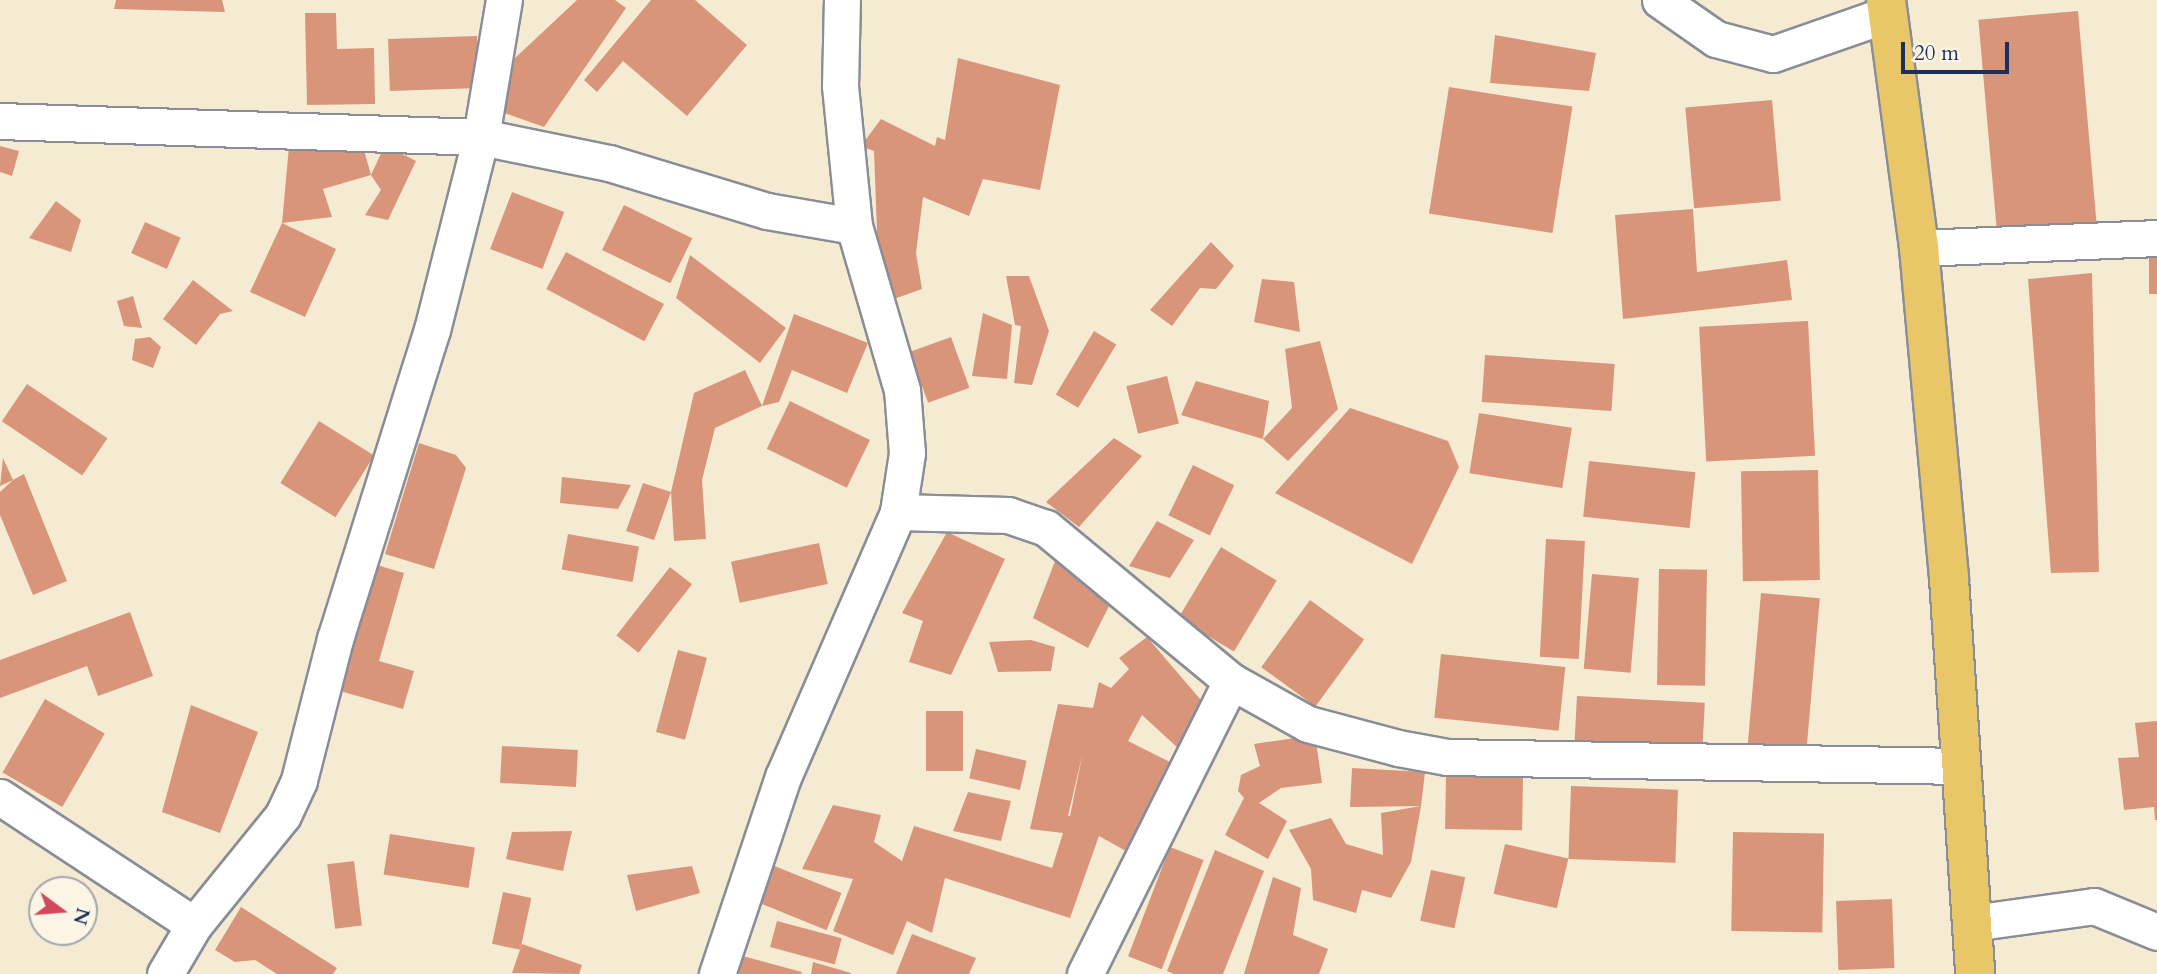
<!DOCTYPE html>
<style>
body{margin:0}
#map{position:relative;width:2157px;height:974px;overflow:hidden;background:#f5ebd2;font-family:Cardo,serif}
div>[style]{position:absolute}
.building>*{inset:0;background:#d9957a;transform-origin:0 0}
.roads{filter:drop-shadow(2px 0 #888d98) drop-shadow(-2px 0 #888d98) drop-shadow(0 2px #888d98) drop-shadow(0 -2px #888d98)}
.minor>*{height:35px;margin:-17.5px;padding:0 17.5px;transform-origin:17.5px;border-radius:17.5px;background:#fff}
.trunk>*{height:38px;margin:-19px;padding:0 19px;transform-origin:19px;border-radius:19px;background:#e9c769}
span{translate:-50% -50%;white-space:nowrap;text-align:center;line-height:1.15;-webkit-text-stroke:6px #fcf5e5;paint-order:stroke}
.north{position:absolute;left:28px;top:876px;width:70px;height:70px;box-sizing:border-box;background:#fcf5e5;border:2px solid #a2a6af;border-radius:50%;rotate:106deg;font-size:19px;font-weight:700;line-height:28px;text-align:center;color:#1b2f5e}
.north::after{content:'';display:block;margin:auto;width:24px;height:32px;background:#d1495b;clip-path:polygon(50% 0,100% 100%,50% 72%,0 100%)}
.scale{position:absolute;left:1901px;top:42px;width:108px;height:32px;box-sizing:border-box;border:4px solid #1b2f5e;border-top:0;padding-left:9px;font-size:21px;line-height:24px;white-space:nowrap;color:#1b2f5e;-webkit-text-stroke:5px #fcf5e5;paint-order:stroke}
</style>
<div id="map">
<div class="building">
<div style="clip-path:polygon(116px 0,222px 0,225px 12px,114px 9px)"></div>
<div style="clip-path:polygon(577px 0,615px 0,626px 8px,544px 127px,499px 111px,515px 58px)"></div>
<div style="clip-path:polygon(651px 0,695px 0,747px 45px,687px 116px,623px 61px,597px 92px,584px 80px)"></div>
<div style="left:2078px;top:11px;width:212px;height:100px;rotate:85deg"></div>
<div style="clip-path:polygon(305px 13px,336px 13px,337px 49px,374px 48px,375px 104px,307px 105px)"></div>
<div style="clip-path:polygon(1495px 35px,1596px 53px,1589px 91px,1490px 83px)"></div>
<div style="left:477px;top:36px;width:52px;height:89px;rotate:88deg"></div>
<div style="clip-path:polygon(958px 58px,1060px 85px,1040px 190px,983px 179px,969px 216px,923px 197px,916px 253px,922px 289px,891px 300px,878px 258px,874px 151px,861px 146px,881px 119px,935px 146px,937px 137px,945px 140px)"></div>
<div style="left:1449px;top:87px;width:125px;height:128px;rotate:9deg"></div>
<div style="left:1772px;top:100px;width:101px;height:87px;rotate:85deg"></div>
<div style="clip-path:polygon(385px 145px,416px 161px,388px 220px,365px 215px,381px 190px,371px 175px,323px 189px,332px 217px,282px 223px,336px 249px,305px 317px,250px 292px,282px 223px,289px 146px,364px 150px,371px 175px)"></div>
<div style="clip-path:polygon(0 146px,19px 151px,12px 176px,0 172px)"></div>
<div style="left:512px;top:192px;width:56px;height:61px;rotate:21deg"></div>
<div style="clip-path:polygon(56px 201px,81px 220px,71px 252px,29px 238px)"></div>
<div style="left:624px;top:205px;width:76px;height:50px;rotate:26deg"></div>
<div style="clip-path:polygon(1693px 209px,1697px 272px,1787px 260px,1792px 300px,1623px 319px,1615px 215px)"></div>
<div style="left:145px;top:222px;width:39px;height:34px;rotate:24deg"></div>
<div style="clip-path:polygon(1211px 242px,1234px 266px,1216px 289px,1200px 288px,1172px 326px,1150px 310px)"></div>
<div style="left:2149px;top:247px;width:8px;height:47px"></div>
<div style="left:566px;top:252px;width:111px;height:42px;rotate:28deg"></div>
<div style="clip-path:polygon(690px 255px,786px 328px,760px 363px,676px 298px)"></div>
<div style="clip-path:polygon(2092px 273px,2099px 572px,2051px 573px,2028px 279px)"></div>
<div style="clip-path:polygon(1006px 276px,1029px 276px,1049px 331px,1032px 385px,1014px 383px,1021px 326px,1015px 325px)"></div>
<div style="clip-path:polygon(1262px 279px,1294px 282px,1300px 332px,1254px 322px)"></div>
<div style="clip-path:polygon(193px 280px,233px 311px,220px 314px,196px 345px,163px 319px)"></div>
<div style="clip-path:polygon(133px 296px,142px 328px,124px 326px,117px 301px)"></div>
<div style="clip-path:polygon(983px 313px,1012px 325px,1007px 379px,972px 376px)"></div>
<div style="clip-path:polygon(794px 314px,868px 343px,847px 393px,792px 370px,779px 402px,762px 406px)"></div>
<div style="left:1808px;top:321px;width:135px;height:109px;rotate:87deg"></div>
<div style="left:1094px;top:331px;width:26px;height:74px;rotate:31deg"></div>
<div style="clip-path:polygon(150px 337px,161px 347px,153px 368px,132px 360px,135px 339px)"></div>
<div style="left:951px;top:337px;width:54px;height:44px;rotate:70deg"></div>
<div style="clip-path:polygon(1320px 341px,1338px 409px,1288px 461px,1263px 439px,1181px 415px,1196px 381px,1269px 401px,1263px 439px,1292px 408px,1285px 349px)"></div>
<div style="left:1485px;top:355px;width:130px;height:47px;rotate:4deg"></div>
<div style="clip-path:polygon(745px 370px,762px 406px,715px 428px,702px 480px,706px 539px,674px 541px,671px 492px,654px 540px,626px 531px,643px 483px,671px 492px,694px 393px)"></div>
<div style="left:1167px;top:376px;width:49px;height:42px;rotate:76deg"></div>
<div style="left:27px;top:384px;width:97px;height:45px;rotate:34deg"></div>
<div style="left:790px;top:401px;width:89px;height:53px;rotate:26deg"></div>
<div style="clip-path:polygon(1350px 408px,1448px 441px,1459px 467px,1412px 564px,1275px 493px)"></div>
<div style="left:1479px;top:413px;width:94px;height:61px;rotate:9deg"></div>
<div style="left:319px;top:421px;width:65px;height:73px;rotate:32deg"></div>
<div style="clip-path:polygon(1114px 438px,1142px 456px,1079px 527px,1046px 502px)"></div>
<div style="clip-path:polygon(419px 443px,456px 455px,466px 468px,434px 569px,385px 554px)"></div>
<div style="clip-path:polygon(3px 458px,13px 480px,24px 474px,67px 581px,33px 595px,0 515px,0 492px,13px 480px,0 486px)"></div>
<div style="left:1589px;top:461px;width:107px;height:56px;rotate:6deg"></div>
<div style="left:1193px;top:465px;width:46px;height:56px;rotate:26deg"></div>
<div style="left:1818px;top:470px;width:110px;height:77px;rotate:89deg"></div>
<div style="clip-path:polygon(562px 477px,631px 485px,618px 509px,560px 503px)"></div>
<div style="clip-path:polygon(1157px 521px,1194px 540px,1170px 578px,1129px 566px)"></div>
<div style="clip-path:polygon(947px 532px,1005px 559px,951px 675px,909px 662px,923px 621px,902px 613px)"></div>
<div style="left:568px;top:534px;width:72px;height:36px;rotate:10deg"></div>
<div style="left:1546px;top:539px;width:39px;height:118px;rotate:3deg"></div>
<div style="left:819px;top:543px;width:42px;height:90px;rotate:78deg"></div>
<div style="left:1221px;top:547px;width:65px;height:83px;rotate:31deg"></div>
<div style="clip-path:polygon(1059px 551px,1117px 590px,1088px 648px,1033px 618px)"></div>
<div style="clip-path:polygon(377px 565px,404px 573px,379px 661px,414px 671px,403px 709px,340px 691px)"></div>
<div style="left:670px;top:567px;width:28px;height:87px;rotate:38deg"></div>
<div style="left:1659px;top:569px;width:48px;height:116px;rotate:1deg"></div>
<div style="left:1592px;top:574px;width:47px;height:95px;rotate:5deg"></div>
<div style="left:1761px;top:593px;width:59px;height:163px;rotate:5deg"></div>
<div style="left:1310px;top:600px;width:67px;height:83px;rotate:36deg"></div>
<div style="clip-path:polygon(130px 612px,153px 676px,98px 696px,87px 666px,0 698px,0 660px)"></div>
<div style="clip-path:polygon(evenodd,1147px 637px,1212px 713px,1179px 749px,1142px 715px,1128px 741px,1178px 766px,1133px 855px,1099px 836px,1070px 918px,945px 878px,932px 933px,907px 921px,893px 955px,833px 931px,853px 879px,802px 869px,833px 805px,881px 815px,874px 842px,902px 861px,914px 826px,1052px 868px,1063px 833px,1030px 829px,1058px 704px,1093px 708px,1099px 682px,1111px 688px,1129px 669px,1119px 658px,1147px 637px,1083px 752px,1070px 816px,1068px 816px,1083px 752px)"></div>
<div style="clip-path:polygon(1031px 640px,1055px 647px,1051px 671px,998px 672px,989px 642px)"></div>
<div style="left:678px;top:650px;width:30px;height:85px;rotate:15deg"></div>
<div style="left:1441px;top:654px;width:125px;height:64px;rotate:6deg"></div>
<div style="left:1577px;top:696px;width:128px;height:52px;rotate:3deg"></div>
<div style="left:45px;top:699px;width:69px;height:85px;rotate:30deg"></div>
<div style="clip-path:polygon(191px 705px,258px 732px,220px 833px,162px 812px)"></div>
<div style="left:926px;top:711px;width:37px;height:60px"></div>
<div style="clip-path:polygon(2157px 721px,2157px 820px,2155px 820px,2154px 807px,2124px 810px,2118px 758px,2139px 757px,2135px 723px)"></div>
<div style="clip-path:polygon(1315px 735px,1322px 783px,1281px 788px,1259px 803px,1287px 821px,1268px 859px,1225px 835px,1244px 798px,1238px 791px,1241px 775px,1260px 766px,1254px 744px)"></div>
<div style="left:502px;top:746px;width:76px;height:37px;rotate:3deg"></div>
<div style="left:976px;top:749px;width:52px;height:30px;rotate:13deg"></div>
<div style="clip-path:polygon(1352px 768px,1425px 772px,1421px 806px,1411px 862px,1391px 898px,1362px 890px,1356px 913px,1313px 900px,1311px 869px,1289px 830px,1331px 818px,1346px 844px,1383px 855px,1381px 813px,1421px 806px,1350px 807px)"></div>
<div style="left:1446px;top:776px;width:77px;height:53px;rotate:1deg"></div>
<div style="left:1571px;top:786px;width:107px;height:73px;rotate:2deg"></div>
<div style="clip-path:polygon(968px 792px,1011px 801px,1001px 841px,953px 831px)"></div>
<div style="clip-path:polygon(572px 831px,563px 871px,506px 859px,512px 832px)"></div>
<div style="left:1733px;top:832px;width:91px;height:99px;rotate:1deg"></div>
<div style="left:390px;top:834px;width:86px;height:41px;rotate:9deg"></div>
<div style="left:1505px;top:844px;width:65px;height:51px;rotate:13deg"></div>
<div style="left:1170px;top:847px;width:36px;height:117px;rotate:21deg"></div>
<div style="clip-path:polygon(1215px 850px,1264px 871px,1223px 974px,1174px 974px,1167px 971px)"></div>
<div style="left:354px;top:861px;width:65px;height:27px;rotate:83deg"></div>
<div style="left:772px;top:865px;width:75px;height:40px;rotate:22deg"></div>
<div style="clip-path:polygon(692px 866px,700px 893px,636px 911px,627px 875px)"></div>
<div style="left:1431px;top:870px;width:35px;height:52px;rotate:12deg"></div>
<div style="clip-path:polygon(1273px 877px,1301px 888px,1293px 935px,1328px 949px,1319px 974px,1244px 974px)"></div>
<div style="left:503px;top:892px;width:29px;height:53px;rotate:12deg"></div>
<div style="left:1892px;top:899px;width:69px;height:56px;rotate:88deg"></div>
<div style="clip-path:polygon(241px 907px,337px 968px,333px 974px,277px 974px,255px 960px,235px 962px,215px 950px)"></div>
<div style="left:777px;top:921px;width:67px;height:27px;rotate:15deg"></div>
<div style="clip-path:polygon(912px 934px,976px 958px,969px 974px,896px 974px)"></div>
<div style="clip-path:polygon(522px 944px,582px 965px,579px 974px,512px 973px)"></div>
<div style="clip-path:polygon(739px 955px,802px 972px,801px 974px,734px 974px)"></div>
<div style="clip-path:polygon(813px 962px,851px 973px,851px 974px,811px 974px)"></div>
</div>
<div class="roads">
<div class="minor">
<div style="left:1660px;top:0;width:68px;rotate:34.9deg"></div>
<div style="left:1716px;top:39px;width:59px;rotate:14.7deg"></div>
<div style="left:1773px;top:54px;width:122px;rotate:-19.2deg"></div>
<div style="left:0;top:121px;width:481px;rotate:1.9deg"></div>
<div style="left:481px;top:137px;width:131px;rotate:11.5deg"></div>
<div style="left:609px;top:163px;width:165px;rotate:16.9deg"></div>
<div style="left:767px;top:211px;width:88px;rotate:9.8deg"></div>
<div style="left:1919px;top:248px;width:238px;rotate:-2.4deg"></div>
<div style="left:898px;top:512px;width:110px;rotate:1.6deg"></div>
<div style="left:1008px;top:515px;width:40px;rotate:18.9deg"></div>
<div style="left:1046px;top:528px;width:240px;rotate:39.6deg"></div>
<div style="left:1231px;top:681px;width:88px;rotate:29.2deg"></div>
<div style="left:1308px;top:724px;width:93px;rotate:14.9deg"></div>
<div style="left:1398px;top:748px;width:50px;rotate:10.4deg"></div>
<div style="left:1447px;top:757px;width:515px;rotate:1deg"></div>
<div style="left:0;top:797px;width:232px;rotate:33.4deg"></div>
<div style="left:1972px;top:923px;width:123px;rotate:-7.9deg"></div>
<div style="left:2094px;top:906px;width:68px;rotate:22.4deg"></div>
<div style="left:165px;top:974px;width:57px;rotate:-59.4deg"></div>
<div style="left:194px;top:925px;width:141px;rotate:-51deg"></div>
<div style="left:283px;top:815px;width:38px;rotate:-65deg"></div>
<div style="left:299px;top:780px;width:146px;rotate:-75.7deg"></div>
<div style="left:335px;top:639px;width:324px;rotate:-72.6deg"></div>
<div style="left:432px;top:330px;width:199px;rotate:-75.8deg"></div>
<div style="left:481px;top:137px;width:139px;rotate:-80.5deg"></div>
<div style="left:717px;top:974px;width:208px;rotate:-71.5deg"></div>
<div style="left:783px;top:777px;width:289px;rotate:-66.5deg"></div>
<div style="left:898px;top:512px;width:60px;rotate:-81.3deg"></div>
<div style="left:907px;top:453px;width:63px;rotate:-94.5deg"></div>
<div style="left:902px;top:390px;width:171px;rotate:-106.3deg"></div>
<div style="left:854px;top:226px;width:141px;rotate:-95.7deg"></div>
<div style="left:840px;top:86px;width:86px;rotate:-88.7deg"></div>
<div style="left:1085px;top:974px;width:327px;rotate:-63.5deg"></div>
</div>
<div class="trunk">
<div style="left:1886px;top:0;width:250px;rotate:82.4deg"></div>
<div style="left:1919px;top:248px;width:332px;rotate:84.8deg"></div>
<div style="left:1949px;top:579px;width:396px;rotate:86.2deg"></div>
</div>
</div>
<div class="north">N</div>
<div class="scale">20 m</div>
</div>
